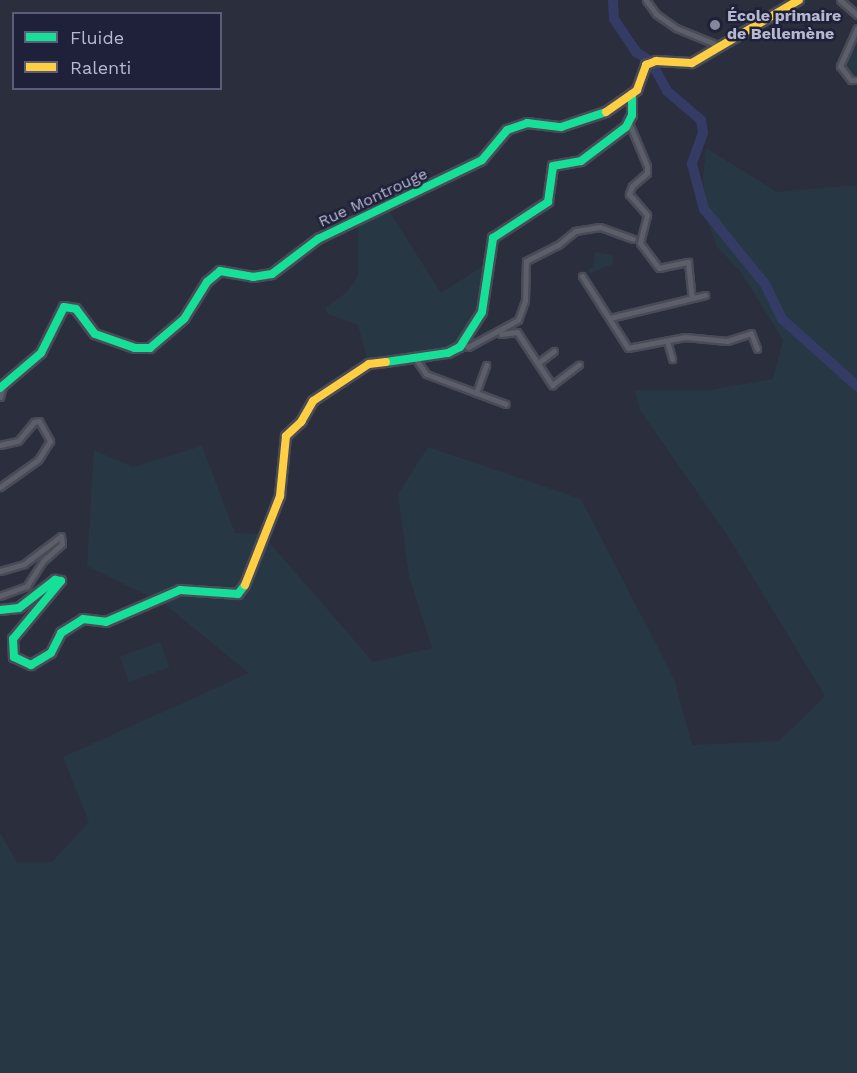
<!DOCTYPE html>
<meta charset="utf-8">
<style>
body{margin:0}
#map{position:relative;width:857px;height:1073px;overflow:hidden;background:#2b2e3d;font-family:"Work Sans",sans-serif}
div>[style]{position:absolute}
.green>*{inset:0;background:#273844;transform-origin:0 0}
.river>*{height:10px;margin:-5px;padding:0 5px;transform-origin:5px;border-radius:5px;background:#343c66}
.roads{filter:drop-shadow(2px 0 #494b57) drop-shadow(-2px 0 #494b57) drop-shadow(0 2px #494b57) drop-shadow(0 -2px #494b57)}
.street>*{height:5px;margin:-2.5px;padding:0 2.5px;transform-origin:2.5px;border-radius:2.5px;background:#5c5e6a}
.fast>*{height:8px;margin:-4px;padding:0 4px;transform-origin:4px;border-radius:4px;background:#16e098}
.slow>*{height:8px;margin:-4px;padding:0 4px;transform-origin:4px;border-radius:4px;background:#ffcf43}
.dots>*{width:16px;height:16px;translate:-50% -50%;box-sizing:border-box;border:3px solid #1e2139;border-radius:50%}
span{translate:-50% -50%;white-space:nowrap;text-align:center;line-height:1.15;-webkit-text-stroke:5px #1e2139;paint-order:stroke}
.poi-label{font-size:16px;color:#b6b9cd;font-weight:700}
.left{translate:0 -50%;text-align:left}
.street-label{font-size:16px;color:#b6b9cd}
.legend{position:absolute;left:12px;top:12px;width:210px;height:78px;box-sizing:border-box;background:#1e2139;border:2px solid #5b5e74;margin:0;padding:8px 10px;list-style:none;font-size:18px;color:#b6b9cd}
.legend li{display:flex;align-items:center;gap:12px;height:30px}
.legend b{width:30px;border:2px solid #5b5e74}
</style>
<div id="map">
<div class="green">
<div style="clip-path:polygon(857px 28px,857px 80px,851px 80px,840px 66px)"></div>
<div style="clip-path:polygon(706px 148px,777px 192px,857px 185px,857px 1073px,0 1073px,0 833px,17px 862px,52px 862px,89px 822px,63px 757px,249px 673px,163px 603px,87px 566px,94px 450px,133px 467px,202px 446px,235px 533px,262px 534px,373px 662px,432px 648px,409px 576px,398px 494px,428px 447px,581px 499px,674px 679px,692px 745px,779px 741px,825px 696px,729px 538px,640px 410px,635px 390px,710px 390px,773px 379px,783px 340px,741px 272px,717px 247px,707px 220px,703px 178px)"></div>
<div style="clip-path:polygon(386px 206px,441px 293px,486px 264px,485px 300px,460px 347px,368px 362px,358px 325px,328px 314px,325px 308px,347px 292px,358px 276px,358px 220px)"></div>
<div style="clip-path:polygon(595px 252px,613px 255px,612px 264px,590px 274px,588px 270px,593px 267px)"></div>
<div style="left:160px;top:642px;width:27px;height:43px;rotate:70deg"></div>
</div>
<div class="river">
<div style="left:613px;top:0;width:19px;rotate:87deg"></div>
<div style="left:614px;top:19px;width:40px;rotate:56deg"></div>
<div style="left:636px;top:52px;width:12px;rotate:31deg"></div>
<div style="left:655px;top:69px;width:25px;rotate:61deg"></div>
<div style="left:667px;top:91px;width:45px;rotate:40.5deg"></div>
<div style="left:701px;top:120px;width:13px;rotate:81deg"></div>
<div style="left:703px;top:133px;width:33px;rotate:110deg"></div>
<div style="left:692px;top:164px;width:47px;rotate:75.1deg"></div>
<div style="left:704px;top:209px;width:97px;rotate:50.9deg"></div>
<div style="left:765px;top:284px;width:39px;rotate:64deg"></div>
<div style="left:782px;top:319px;width:101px;rotate:41.8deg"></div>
</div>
<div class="roads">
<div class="street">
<div style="left:646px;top:0;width:17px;rotate:54deg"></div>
<div style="left:656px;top:14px;width:24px;rotate:35deg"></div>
<div style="left:676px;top:28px;width:48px;rotate:22.2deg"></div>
<div style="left:840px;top:0;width:23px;rotate:41deg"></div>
<div style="left:857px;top:28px;width:42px;rotate:114.1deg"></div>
<div style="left:840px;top:66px;width:18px;rotate:52deg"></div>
<div style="left:851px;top:80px;width:6px"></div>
<div style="left:629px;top:123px;width:47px;rotate:67.3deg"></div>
<div style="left:647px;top:166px;width:7px;rotate:90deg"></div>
<div style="left:647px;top:173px;width:20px;rotate:139deg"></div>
<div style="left:632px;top:186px;width:9px;rotate:111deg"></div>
<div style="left:629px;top:194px;width:28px;rotate:49deg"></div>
<div style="left:647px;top:215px;width:29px;rotate:104deg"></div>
<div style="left:640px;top:243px;width:31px;rotate:53deg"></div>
<div style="left:659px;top:268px;width:30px;rotate:-12deg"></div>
<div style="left:688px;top:262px;width:36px;rotate:84deg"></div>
<div style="left:582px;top:276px;width:85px;rotate:57.4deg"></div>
<div style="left:628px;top:348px;width:58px;rotate:-10.9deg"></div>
<div style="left:685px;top:337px;width:42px;rotate:5.4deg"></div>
<div style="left:727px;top:341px;width:25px;rotate:-18deg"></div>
<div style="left:751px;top:333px;width:17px;rotate:69deg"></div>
<div style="left:610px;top:318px;width:98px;rotate:-13.6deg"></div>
<div style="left:501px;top:334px;width:16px;rotate:-7deg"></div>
<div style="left:517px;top:332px;width:64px;rotate:56.6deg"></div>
<div style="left:552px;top:385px;width:34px;rotate:-37deg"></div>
<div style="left:667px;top:341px;width:19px;rotate:74deg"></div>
<div style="left:462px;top:343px;width:7px;rotate:34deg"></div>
<div style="left:468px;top:347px;width:57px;rotate:-28.4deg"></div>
<div style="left:518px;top:320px;width:20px;rotate:-70deg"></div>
<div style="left:525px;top:301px;width:40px;rotate:-88.6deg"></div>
<div style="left:526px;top:261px;width:36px;rotate:-27deg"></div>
<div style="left:558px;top:245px;width:22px;rotate:-39deg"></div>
<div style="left:575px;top:231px;width:25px;rotate:-9deg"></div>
<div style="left:600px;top:227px;width:35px;rotate:20deg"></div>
<div style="left:415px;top:358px;width:19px;rotate:55deg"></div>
<div style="left:426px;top:374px;width:85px;rotate:20.6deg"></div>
<div style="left:538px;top:363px;width:20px;rotate:-37deg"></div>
<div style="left:476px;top:393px;width:30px;rotate:-70deg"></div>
<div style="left:0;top:397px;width:11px;rotate:-75deg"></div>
<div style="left:0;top:445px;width:18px;rotate:-13deg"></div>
<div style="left:18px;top:441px;width:25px;rotate:-50deg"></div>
<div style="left:34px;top:422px;width:5px;rotate:-11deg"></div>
<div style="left:39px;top:421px;width:23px;rotate:61deg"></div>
<div style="left:50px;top:441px;width:22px;rotate:122deg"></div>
<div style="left:38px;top:460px;width:47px;rotate:144.6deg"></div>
<div style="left:0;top:571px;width:25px;rotate:-16deg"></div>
<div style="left:24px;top:564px;width:46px;rotate:-37.1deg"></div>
<div style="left:61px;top:536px;width:8px;rotate:83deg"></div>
<div style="left:62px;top:544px;width:25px;rotate:138deg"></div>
<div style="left:43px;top:561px;width:30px;rotate:123deg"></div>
<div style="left:27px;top:586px;width:29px;rotate:160deg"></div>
</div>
<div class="fast">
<div style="left:386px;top:362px;width:63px;rotate:-8.3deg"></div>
<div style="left:448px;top:353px;width:13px;rotate:-27deg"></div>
<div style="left:460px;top:347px;width:41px;rotate:-57.8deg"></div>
<div style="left:482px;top:312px;width:75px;rotate:-81.5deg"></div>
<div style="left:493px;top:238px;width:66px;rotate:-33.2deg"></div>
<div style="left:548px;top:202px;width:36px;rotate:-82deg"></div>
<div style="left:553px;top:166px;width:28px;rotate:-10deg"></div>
<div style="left:581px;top:161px;width:56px;rotate:-37.1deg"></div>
<div style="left:626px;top:127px;width:13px;rotate:-63deg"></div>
<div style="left:632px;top:115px;width:21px;rotate:-90deg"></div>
<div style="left:0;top:388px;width:54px;rotate:-40.5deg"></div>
<div style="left:41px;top:353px;width:51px;rotate:-63.4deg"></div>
<div style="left:64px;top:307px;width:12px;rotate:9deg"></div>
<div style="left:76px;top:309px;width:31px;rotate:53deg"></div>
<div style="left:95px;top:334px;width:42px;rotate:19.3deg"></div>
<div style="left:135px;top:348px;width:15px"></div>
<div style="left:150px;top:348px;width:45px;rotate:-40.5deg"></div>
<div style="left:184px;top:319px;width:44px;rotate:-58.1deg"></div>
<div style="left:207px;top:282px;width:17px;rotate:-40deg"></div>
<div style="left:220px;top:271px;width:34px;rotate:10deg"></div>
<div style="left:253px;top:277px;width:19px;rotate:-9deg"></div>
<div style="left:272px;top:274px;width:58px;rotate:-37.3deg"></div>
<div style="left:318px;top:239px;width:182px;rotate:-25.7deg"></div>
<div style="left:482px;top:160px;width:39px;rotate:-50deg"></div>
<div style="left:507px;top:130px;width:21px;rotate:-19deg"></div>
<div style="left:527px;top:123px;width:34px;rotate:7deg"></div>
<div style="left:561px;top:127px;width:47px;rotate:-18.4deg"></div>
<div style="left:0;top:610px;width:19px;rotate:-6deg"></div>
<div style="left:19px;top:608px;width:46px;rotate:-37.9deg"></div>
<div style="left:55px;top:580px;width:6px;rotate:9deg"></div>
<div style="left:61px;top:581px;width:75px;rotate:129.6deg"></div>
<div style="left:13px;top:639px;width:18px;rotate:87deg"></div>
<div style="left:14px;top:657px;width:19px;rotate:25deg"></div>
<div style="left:31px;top:665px;width:23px;rotate:-31deg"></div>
<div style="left:51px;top:653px;width:22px;rotate:-63deg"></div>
<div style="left:61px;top:633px;width:26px;rotate:-32deg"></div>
<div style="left:83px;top:619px;width:23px;rotate:7deg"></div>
<div style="left:106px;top:622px;width:81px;rotate:-23.4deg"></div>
<div style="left:180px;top:590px;width:58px;rotate:3.9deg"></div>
<div style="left:238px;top:594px;width:11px;rotate:-52deg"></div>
</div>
<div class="slow">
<div style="left:606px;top:112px;width:38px;rotate:-35deg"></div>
<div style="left:637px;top:90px;width:27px;rotate:-70deg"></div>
<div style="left:646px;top:65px;width:11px;rotate:-22deg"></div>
<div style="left:656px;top:61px;width:36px;rotate:3deg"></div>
<div style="left:692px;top:63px;width:124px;rotate:-30.5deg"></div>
<div style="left:245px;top:585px;width:96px;rotate:-68.5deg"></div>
<div style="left:280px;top:496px;width:60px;rotate:-84.3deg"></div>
<div style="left:286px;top:436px;width:21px;rotate:-43deg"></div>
<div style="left:301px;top:422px;width:24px;rotate:-60deg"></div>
<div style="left:313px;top:401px;width:67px;rotate:-33.5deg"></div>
<div style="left:369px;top:364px;width:17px;rotate:-7deg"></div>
</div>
</div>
<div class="dots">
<div style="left:715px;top:25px;background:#85889b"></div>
</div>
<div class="poi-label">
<span class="left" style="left:727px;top:25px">École primaire<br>de Bellemène</span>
</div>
<div class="street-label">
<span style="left:373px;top:198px;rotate:-25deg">Rue Montrouge</span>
</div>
<ul class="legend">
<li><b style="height:8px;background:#16e098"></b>Fluide</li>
<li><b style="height:8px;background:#ffcf43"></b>Ralenti</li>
</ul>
</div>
